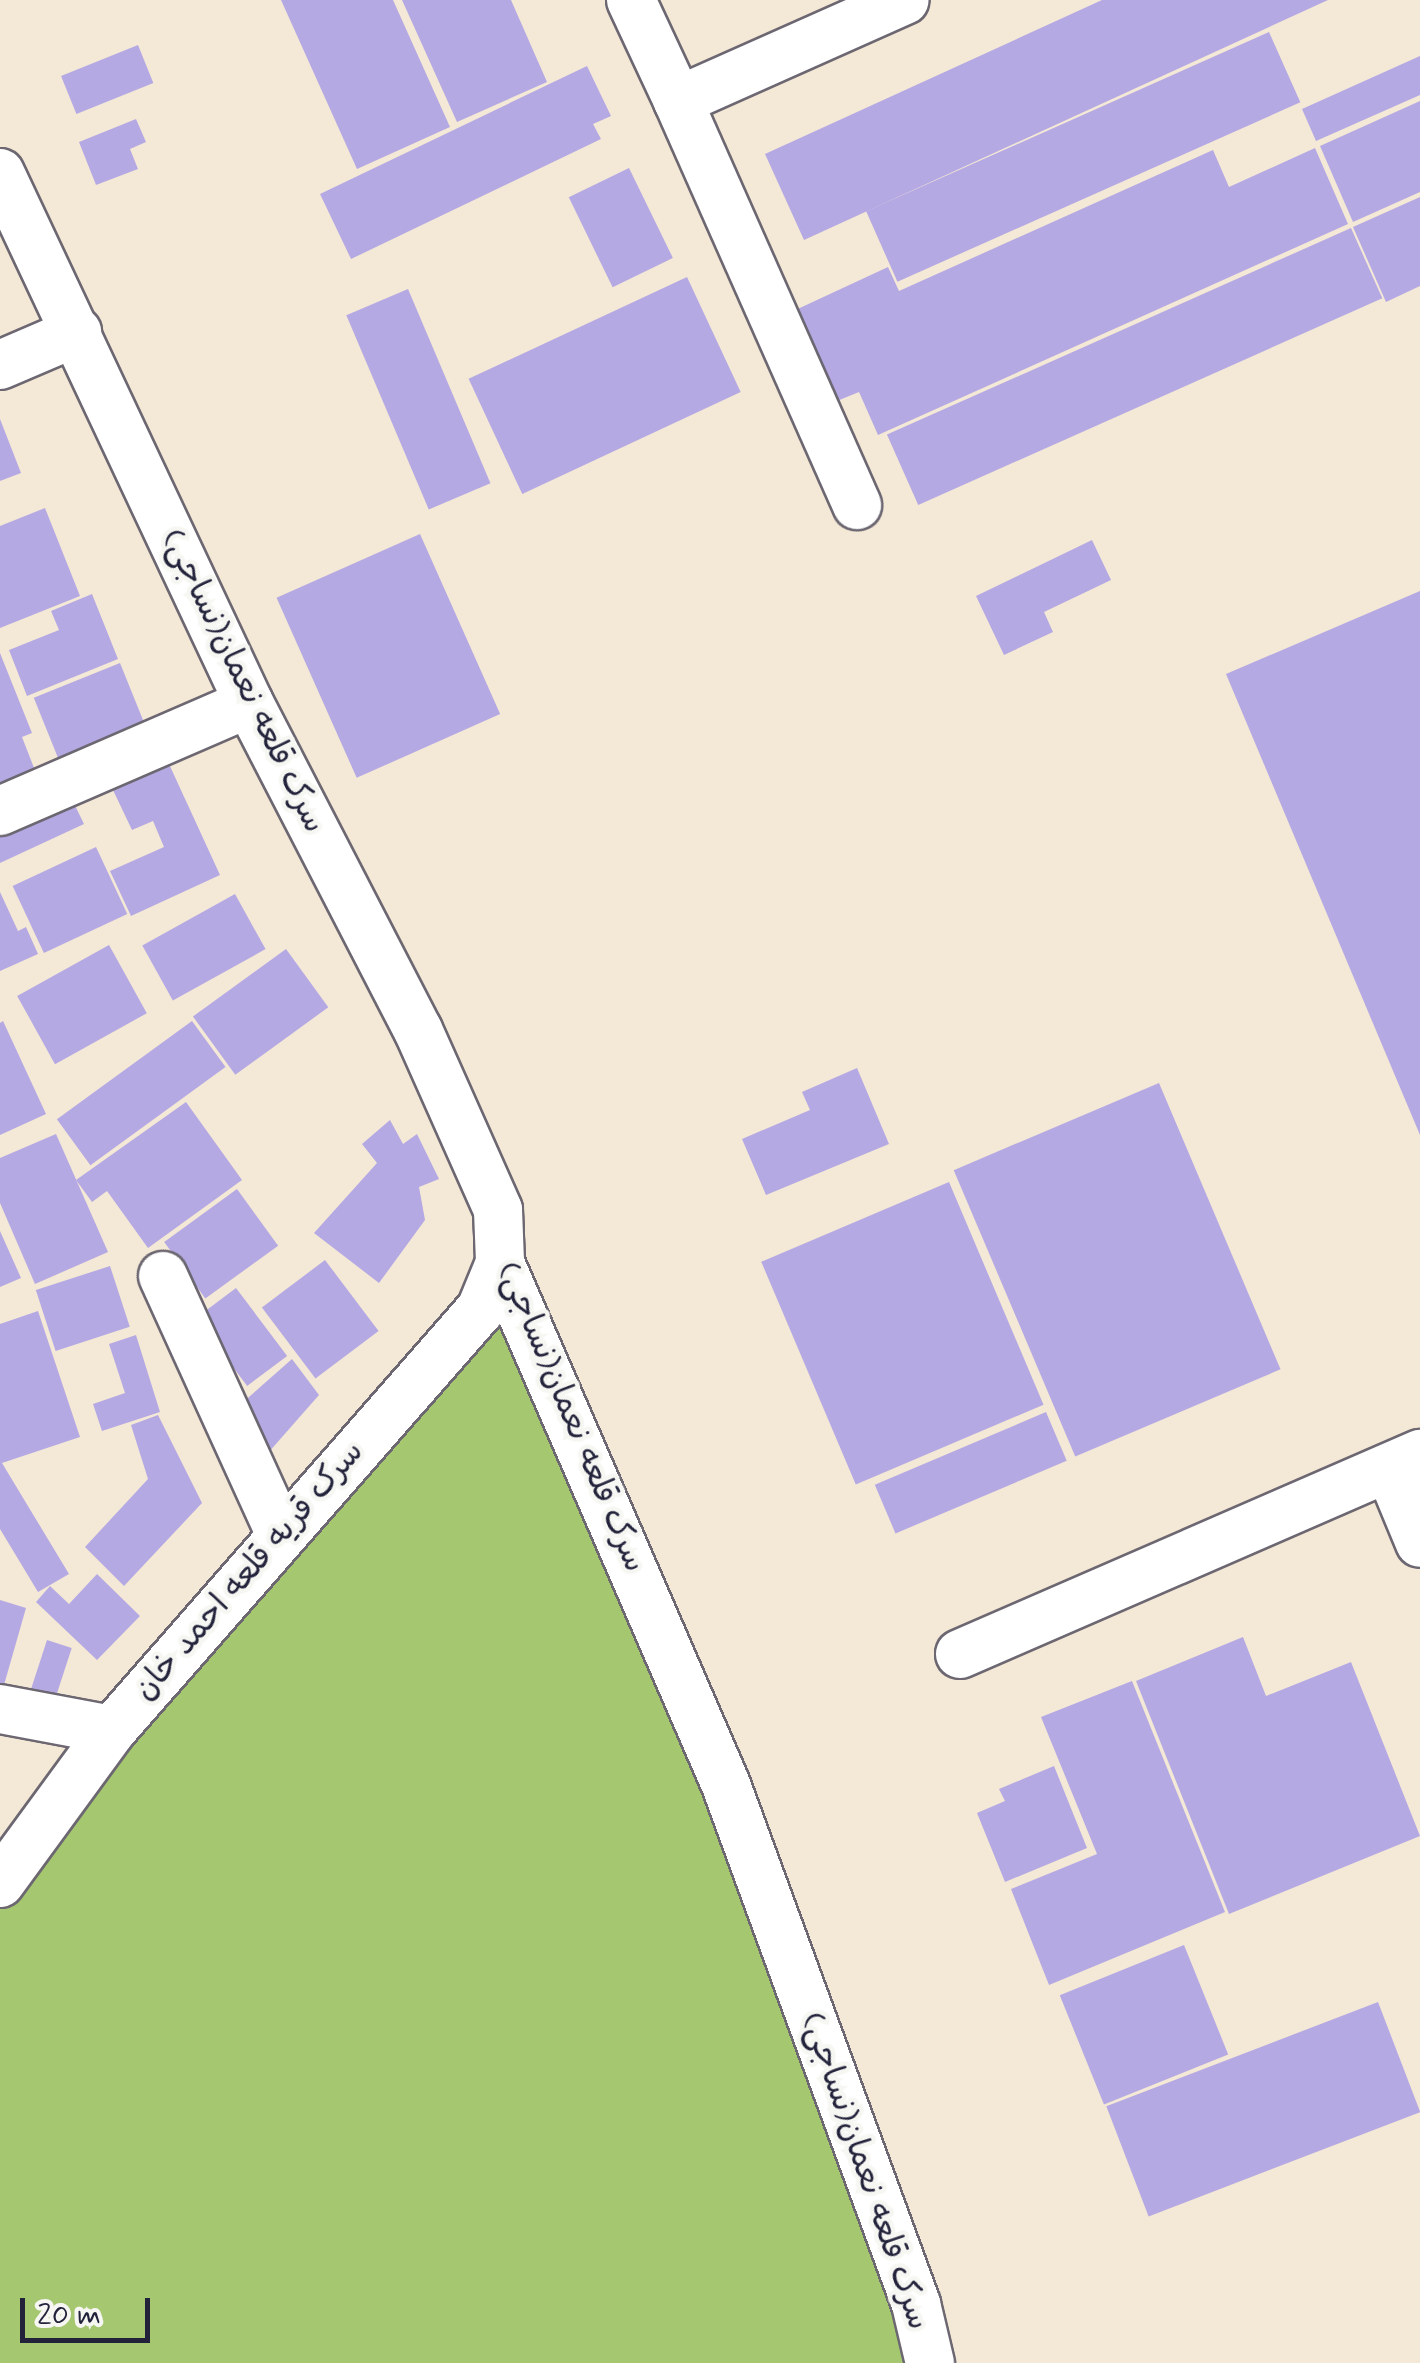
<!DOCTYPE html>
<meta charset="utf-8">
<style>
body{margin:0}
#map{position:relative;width:1420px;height:2363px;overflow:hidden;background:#f4e8d6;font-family:Mynerve,"Playpen Sans Arabic",sans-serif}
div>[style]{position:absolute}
.green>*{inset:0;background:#a4c770}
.building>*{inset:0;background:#b5a9e4;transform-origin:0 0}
.roads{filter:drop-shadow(2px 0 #6c6771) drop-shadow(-2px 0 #6c6771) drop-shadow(0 2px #6c6771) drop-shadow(0 -2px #6c6771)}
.minor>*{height:48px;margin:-24px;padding:0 24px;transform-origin:24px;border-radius:24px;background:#fff}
span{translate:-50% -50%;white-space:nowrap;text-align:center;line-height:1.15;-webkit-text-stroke:9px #f6f6f2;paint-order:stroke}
.street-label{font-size:32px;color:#22223b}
.scale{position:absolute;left:20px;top:2298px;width:130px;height:45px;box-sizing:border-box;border:5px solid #22223b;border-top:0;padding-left:12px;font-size:30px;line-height:35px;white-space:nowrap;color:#22223b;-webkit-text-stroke:8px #f6f6f2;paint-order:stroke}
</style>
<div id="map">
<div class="green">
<div style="clip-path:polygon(500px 1263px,930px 2363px,0 2363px,0 1883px)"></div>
</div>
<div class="building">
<div style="clip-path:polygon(281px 0,393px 0,450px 127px,357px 169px)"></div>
<div style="clip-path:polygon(402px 0,511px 0,547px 82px,457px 122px)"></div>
<div style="clip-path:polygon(1102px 0,1328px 0,804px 240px,765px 154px)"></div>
<div style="left:1269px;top:32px;width:77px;height:441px;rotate:66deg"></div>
<div style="left:138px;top:45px;width:41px;height:83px;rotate:68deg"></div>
<div style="clip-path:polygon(1420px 56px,1420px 95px,1316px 141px,1302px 109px)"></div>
<div style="clip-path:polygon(587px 66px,611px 116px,593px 124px,601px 139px,351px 259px,320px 194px)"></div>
<div style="clip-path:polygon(1420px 101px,1420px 192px,1353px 222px,1320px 146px)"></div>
<div style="clip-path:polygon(136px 119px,146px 142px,130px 149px,138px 169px,96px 185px,79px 142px)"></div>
<div style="clip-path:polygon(1315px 148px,1348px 224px,878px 435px,859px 392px,832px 403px,789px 313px,888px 267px,899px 291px,1213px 150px,1229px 187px)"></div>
<div style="left:629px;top:168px;width:100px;height:67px;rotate:64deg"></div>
<div style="clip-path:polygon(1420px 197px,1420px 286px,1386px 302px,1353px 227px)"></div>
<div style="left:1351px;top:228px;width:77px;height:508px;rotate:66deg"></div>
<div style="left:687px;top:277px;width:127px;height:241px;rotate:65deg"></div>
<div style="left:408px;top:289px;width:211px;height:67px;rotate:67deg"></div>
<div style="clip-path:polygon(0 419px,21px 473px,0 481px)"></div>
<div style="clip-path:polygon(45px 508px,80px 596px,0 628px,0 526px)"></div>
<div style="left:420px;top:534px;width:197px;height:157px;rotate:66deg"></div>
<div style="clip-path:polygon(1092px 540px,1111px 580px,1044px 612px,1053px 632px,1004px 655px,976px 596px)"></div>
<div style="clip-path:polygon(1420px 591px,1420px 1135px,1226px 674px)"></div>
<div style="clip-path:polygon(92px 594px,118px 659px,27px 696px,9px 650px,59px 630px,51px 611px)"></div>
<div style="clip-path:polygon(0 653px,32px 733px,22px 737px,36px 773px,0 787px)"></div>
<div style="left:120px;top:663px;width:73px;height:93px;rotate:68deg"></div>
<div style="clip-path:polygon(169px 764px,220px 875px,131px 916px,110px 871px,164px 847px,153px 821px,132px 830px,113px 790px)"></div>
<div style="clip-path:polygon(68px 791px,84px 824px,0 863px,0 822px)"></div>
<div style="left:96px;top:847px;width:74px;height:92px;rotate:65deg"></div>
<div style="clip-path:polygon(0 892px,18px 931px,26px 927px,38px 954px,0 971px)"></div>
<div style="left:235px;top:894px;width:63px;height:106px;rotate:61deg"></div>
<div style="left:109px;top:945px;width:78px;height:105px;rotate:61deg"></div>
<div style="left:286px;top:949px;width:72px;height:115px;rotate:54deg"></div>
<div style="clip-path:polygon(3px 1021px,46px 1114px,0 1135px,0 1023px)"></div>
<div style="left:192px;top:1021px;width:57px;height:167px;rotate:54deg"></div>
<div style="clip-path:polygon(857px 1068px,889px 1144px,766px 1195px,742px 1139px,810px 1110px,802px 1092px)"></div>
<div style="left:1159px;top:1083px;width:311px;height:223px;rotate:67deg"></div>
<div style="clip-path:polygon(186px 1102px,242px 1180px,148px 1248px,107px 1191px,92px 1202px,76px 1180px)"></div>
<div style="clip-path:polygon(390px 1120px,403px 1144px,417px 1134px,439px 1179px,419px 1187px,425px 1220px,379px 1283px,314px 1233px,377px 1163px,362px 1144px)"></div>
<div style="clip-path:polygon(56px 1134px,108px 1252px,35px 1284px,0 1203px,0 1158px)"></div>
<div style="left:949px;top:1182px;width:242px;height:204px;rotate:67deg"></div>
<div style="left:237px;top:1189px;width:70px;height:90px;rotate:54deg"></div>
<div style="clip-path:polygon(0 1231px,21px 1278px,0 1287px)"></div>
<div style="left:325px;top:1260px;width:89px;height:79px;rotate:53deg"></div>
<div style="left:110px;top:1266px;width:64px;height:78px;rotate:72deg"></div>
<div style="left:236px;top:1288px;width:85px;height:50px;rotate:53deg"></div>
<div style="clip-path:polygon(38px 1311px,80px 1437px,2px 1463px,69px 1574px,38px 1592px,0 1529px,0 1324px)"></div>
<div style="clip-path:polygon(136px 1335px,160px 1412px,102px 1431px,93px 1404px,125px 1393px,109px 1344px)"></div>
<div style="clip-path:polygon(292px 1359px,319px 1395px,268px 1453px,240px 1405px)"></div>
<div style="left:1046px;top:1412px;width:53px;height:186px;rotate:67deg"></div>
<div style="clip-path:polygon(158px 1415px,202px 1503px,124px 1586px,85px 1547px,148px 1479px,131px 1425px)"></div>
<div style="clip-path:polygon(97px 1574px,140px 1616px,97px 1660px,36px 1602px,50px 1586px,69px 1604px)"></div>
<div style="clip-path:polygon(0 1600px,26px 1608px,4px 1685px,0 1684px)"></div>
<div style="clip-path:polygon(1243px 1637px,1266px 1696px,1351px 1662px,1420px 1836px,1229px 1914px,1136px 1681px)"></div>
<div style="left:47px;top:1640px;width:26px;height:66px;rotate:18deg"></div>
<div style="clip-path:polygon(1132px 1681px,1225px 1912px,1049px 1985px,1011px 1889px,1097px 1854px,1041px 1717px)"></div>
<div style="clip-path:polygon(1054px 1766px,1087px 1848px,1005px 1882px,977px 1813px,1005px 1801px,999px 1789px)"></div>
<div style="left:1184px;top:1945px;width:118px;height:134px;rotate:68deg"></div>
<div style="left:1378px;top:2002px;width:118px;height:291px;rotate:69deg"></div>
</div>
<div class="roads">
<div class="minor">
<div style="left:631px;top:0;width:111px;rotate:65deg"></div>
<div style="left:678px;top:101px;width:248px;rotate:-24deg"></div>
<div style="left:678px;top:101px;width:442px;rotate:66.1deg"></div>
<div style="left:0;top:173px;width:586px;rotate:64.84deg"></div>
<div style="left:249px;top:703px;width:368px;rotate:62.7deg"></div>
<div style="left:418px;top:1030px;width:197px;rotate:66deg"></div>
<div style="left:498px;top:1210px;width:53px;rotate:87.8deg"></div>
<div style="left:500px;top:1263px;width:569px;rotate:66.59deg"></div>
<div style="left:726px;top:1785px;width:553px;rotate:69.89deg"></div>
<div style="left:916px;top:2304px;width:61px;rotate:76.7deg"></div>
<div style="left:0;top:365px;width:84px;rotate:-23.2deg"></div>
<div style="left:0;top:811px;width:271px;rotate:-23.4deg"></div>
<div style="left:163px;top:1276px;width:282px;rotate:65.5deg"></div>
<div style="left:1389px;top:1468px;width:81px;rotate:67.5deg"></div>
<div style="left:960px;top:1654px;width:502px;rotate:-23.5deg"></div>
<div style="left:0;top:1709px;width:114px;rotate:10.6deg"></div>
<div style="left:0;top:1883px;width:190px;rotate:-53.8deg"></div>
<div style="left:112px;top:1730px;width:560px;rotate:-48.77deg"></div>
<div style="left:481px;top:1309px;width:50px;rotate:-67.6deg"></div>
</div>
</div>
<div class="street-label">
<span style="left:243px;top:681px;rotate:64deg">سرک قلعه نعمان(نساجی)</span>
<span style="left:571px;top:1417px;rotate:67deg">سرک قلعه نعمان(نساجی)</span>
<span style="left:249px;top:1571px;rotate:-49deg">سرک قریه قلعه احمد خان</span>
<span style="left:865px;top:2171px;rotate:71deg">سرک قلعه نعمان(نساجی)</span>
</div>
<div class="scale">20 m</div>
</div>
